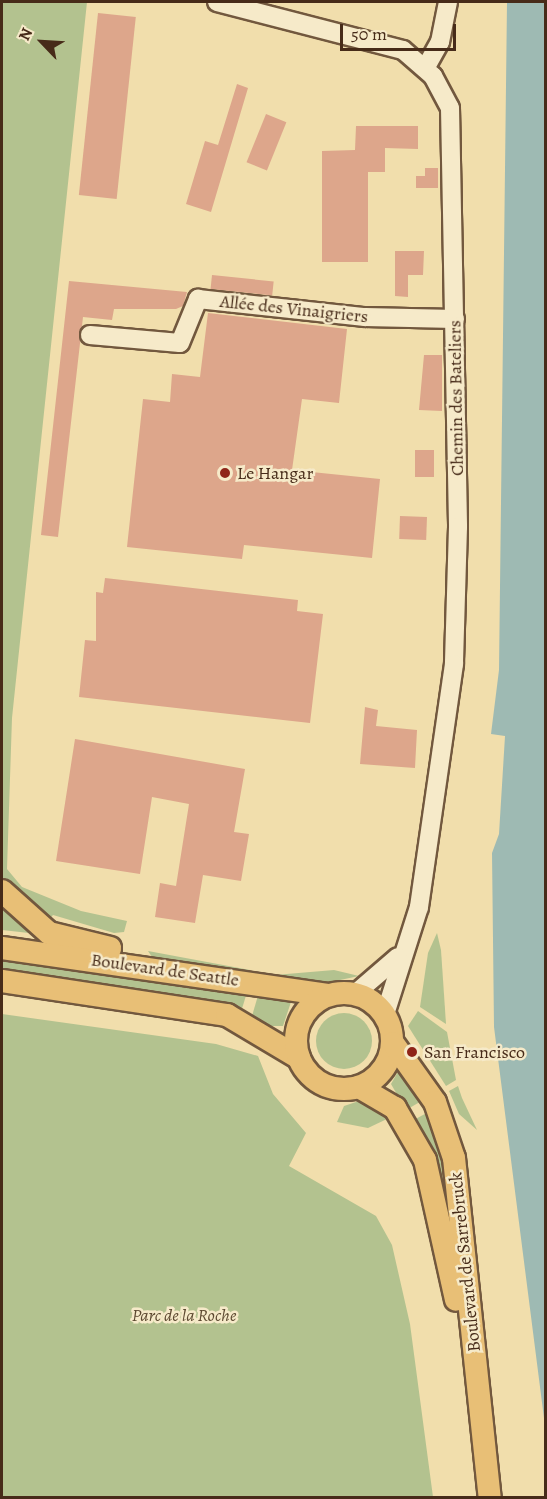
<!DOCTYPE html>
<meta charset="utf-8">
<style>
body{margin:0}
#map{position:relative;width:547px;height:1499px;overflow:hidden;background:#f1deac;font-family:Alegreya,serif}
div>[style]{position:absolute}
.green>*{inset:0;background:#b3c28f}
.round{border-radius:50%}
.water>*{inset:0;background:#9ebab3}
.building>*{inset:0;background:#dda68b;transform-origin:0 0}
.roads{filter:drop-shadow(2px 0 #72583e) drop-shadow(-2px 0 #72583e) drop-shadow(0 2px #72583e) drop-shadow(0 -2px #72583e)}
.minor>*{height:18px;margin:-9px;padding:0 9px;transform-origin:9px;border-radius:9px;background:#f6eac9}
.major>*{height:22px;margin:-11px;padding:0 11px;transform-origin:11px;border-radius:11px;background:#e8bf76}
.major>.ring{margin:-11px;padding:0;box-sizing:content-box;background:none;border:22px solid #e8bf76;border-radius:50%}
.dots>*{width:16px;height:16px;translate:-50% -50%;box-sizing:border-box;border:3px solid #f6eac9;border-radius:50%}
span{translate:-50% -50%;white-space:nowrap;text-align:center;line-height:1.15;-webkit-text-stroke:5px #f6eac9;paint-order:stroke}
.street-label{font-size:18px;color:#472b19}
.poi-label{font-size:18px;color:#472b19}
.left{translate:0 -50%;text-align:left}
.park-label{font-size:18px;color:#5d4931;font-style:italic}
.frame{position:absolute;inset:0;border:3px solid #472b19;pointer-events:none}
.north{position:absolute;left:12px;top:12px;width:60px;height:60px;-webkit-text-stroke:4px #f6eac9;paint-order:stroke;rotate:295deg;font-size:16px;font-weight:700;line-height:24px;text-align:center;color:#472b19}
.north::after{content:'';display:block;margin:auto;width:21px;height:27px;background:#472b19;clip-path:polygon(50% 0,100% 100%,50% 72%,0 100%)}
.scale{position:absolute;left:340px;top:24px;width:116px;height:27px;box-sizing:border-box;border:3px solid #472b19;border-top:0;padding-left:8px;font-size:18px;line-height:21px;white-space:nowrap;color:#472b19;-webkit-text-stroke:4px #f6eac9;paint-order:stroke}
</style>
<div id="map">
<div class="green">
<div style="clip-path:polygon(2px 2px,87px 2px,12px 718px,7px 869px,22px 887px,81px 911px,127px 921px,124px 932px,114px 933px,53px 915px,48px 921px,10px 890px,2px 876px)"></div>
<div style="clip-path:polygon(2px 904px,38px 934px,2px 930px)"></div>
<div style="clip-path:polygon(437px 933px,441px 950px,446px 1024px,420px 1007px,428px 953px)"></div>
<div style="clip-path:polygon(148px 951px,250px 970px,248px 975px,154px 960px)"></div>
<div style="clip-path:polygon(2px 956px,248px 989px,241px 1012px,2px 976px)"></div>
<div style="clip-path:polygon(334px 970px,359px 976px,321px 984px,263px 976px)"></div>
<div style="clip-path:polygon(259px 992px,291px 1002px,283px 1026px,271px 1026px,252px 1016px)"></div>
<div style="clip-path:polygon(418px 1011px,447px 1032px,456px 1080px,446px 1086px,408px 1026px)"></div>
<div class="round" style="left:316px;top:1013px;width:56px;height:56px"></div>
<div style="clip-path:polygon(2px 1014px,216px 1044px,258px 1056px,273px 1094px,306px 1133px,289px 1166px,376px 1216px,392px 1245px,410px 1324px,433px 1497px,2px 1497px)"></div>
<div style="clip-path:polygon(399px 1070px,425px 1099px,406px 1110px,391px 1084px)"></div>
<div style="clip-path:polygon(458px 1086px,462px 1098px,477px 1130px,459px 1114px,449px 1091px)"></div>
<div style="clip-path:polygon(365px 1099px,389px 1118px,368px 1128px,337px 1122px,344px 1106px)"></div>
<div style="clip-path:polygon(432px 1110px,438px 1123px,464px 1294px,412px 1121px)"></div>
</div>
<div class="water">
<div style="clip-path:polygon(507px 2px,546px 2px,545px 1426px,494px 1027px,492px 853px,499px 834px,505px 736px,491px 734px,499px 670px)"></div>
</div>
<div class="building">
<div style="left:98px;top:13px;width:38px;height:183px;rotate:6deg"></div>
<div style="clip-path:polygon(237px 84px,248px 88px,211px 212px,186px 204px,205px 141px,218px 145px)"></div>
<div style="left:266px;top:114px;width:22px;height:52px;rotate:22deg"></div>
<div style="clip-path:polygon(356px 126px,418px 126px,418px 149px,385px 148px,385px 172px,368px 172px,368px 262px,322px 262px,322px 151px,355px 150px)"></div>
<div style="clip-path:polygon(425px 168px,438px 168px,438px 188px,416px 188px,416px 176px,425px 176px)"></div>
<div style="clip-path:polygon(395px 251px,424px 251px,423px 275px,408px 275px,408px 297px,395px 296px)"></div>
<div style="left:212px;top:275px;width:62px;height:14px;rotate:6deg"></div>
<div style="clip-path:polygon(69px 281px,187px 292px,183px 306px,176px 309px,114px 309px,112px 320px,83px 317px,58px 537px,41px 535px)"></div>
<div style="clip-path:polygon(208px 313px,347px 329px,339px 403px,302px 399px,292px 470px,380px 479px,372px 558px,244px 545px,242px 559px,127px 547px,143px 399px,170px 402px,172px 374px,200px 377px)"></div>
<div style="clip-path:polygon(424px 355px,442px 355px,442px 411px,419px 410px)"></div>
<div style="left:415px;top:450px;width:19px;height:27px"></div>
<div style="left:400px;top:516px;width:27px;height:23px;rotate:2deg"></div>
<div style="clip-path:polygon(105px 578px,298px 600px,297px 611px,323px 614px,310px 723px,79px 697px,85px 640px,96px 641px,96px 592px,103px 593px)"></div>
<div style="clip-path:polygon(365px 707px,378px 710px,376px 726px,417px 730px,415px 768px,360px 764px)"></div>
<div style="clip-path:polygon(75px 739px,245px 769px,234px 832px,249px 834px,241px 881px,203px 875px,195px 923px,155px 917px,160px 883px,176px 886px,189px 804px,152px 797px,140px 874px,56px 861px)"></div>
</div>
<div class="roads">
<div class="minor">
<div style="left:217px;top:2px;width:192px;rotate:14.5deg"></div>
<div style="left:403px;top:50px;width:40px;rotate:41deg"></div>
<div style="left:433px;top:76px;width:36px;rotate:62deg"></div>
<div style="left:450px;top:108px;width:419px;rotate:88.9deg"></div>
<div style="left:458px;top:527px;width:137px;rotate:91.7deg"></div>
<div style="left:454px;top:664px;width:246px;rotate:98.2deg"></div>
<div style="left:419px;top:907px;width:112px;rotate:107.6deg"></div>
<div style="left:426px;top:67px;width:29px;rotate:-61deg"></div>
<div style="left:440px;top:42px;width:41px;rotate:-78.7deg"></div>
<div style="left:90px;top:335px;width:90px;rotate:5.1deg"></div>
<div style="left:180px;top:343px;width:48px;rotate:-67.8deg"></div>
<div style="left:198px;top:299px;width:168px;rotate:6.2deg"></div>
<div style="left:365px;top:317px;width:90px;rotate:1.3deg"></div>
<div style="left:356px;top:993px;width:55px;rotate:-40.6deg"></div>
</div>
<div class="major">
<div style="left:2px;top:891px;width:63px;rotate:41.8deg"></div>
<div style="left:49px;top:933px;width:63px;rotate:13.8deg"></div>
<div style="left:2px;top:948px;width:329px;rotate:8.2deg"></div>
<div style="left:2px;top:981px;width:228px;rotate:8.6deg"></div>
<div style="left:227px;top:1015px;width:84px;rotate:30.8deg"></div>
<div class="ring" style="left:296px;top:993px;width:74px;height:74px"></div>
<div style="left:393px;top:1043px;width:72px;rotate:54.6deg"></div>
<div style="left:435px;top:1102px;width:59px;rotate:71.3deg"></div>
<div style="left:454px;top:1158px;width:342px;rotate:84deg"></div>
<div style="left:359px;top:1087px;width:42px;rotate:30.3deg"></div>
<div style="left:395px;top:1108px;width:60px;rotate:60deg"></div>
<div style="left:425px;top:1160px;width:143px;rotate:77.5deg"></div>
</div>
</div>
<div class="dots">
<div style="left:225px;top:473px;background:#8f2418"></div>
<div style="left:412px;top:1052px;background:#8f2418"></div>
</div>
<div class="street-label">
<span style="left:294px;top:309px;rotate:6deg">Allée des Vinaigriers</span>
<span style="left:456px;top:398px;rotate:-91deg">Chemin des Bateliers</span>
<span style="left:165px;top:970px;rotate:8deg">Boulevard de Seattle</span>
<span style="left:465px;top:1262px;rotate:-96deg">Boulevard de Sarrebruck</span>
</div>
<div class="poi-label">
<span class="left" style="left:237px;top:473px">Le Hangar</span>
<span class="left" style="left:424px;top:1052px">San Francisco</span>
</div>
<div class="park-label">
<span style="left:184px;top:1315px">Parc de la Roche</span>
</div>
<div class="frame"></div>
<div class="north">N</div>
<div class="scale">50 m</div>
</div>
